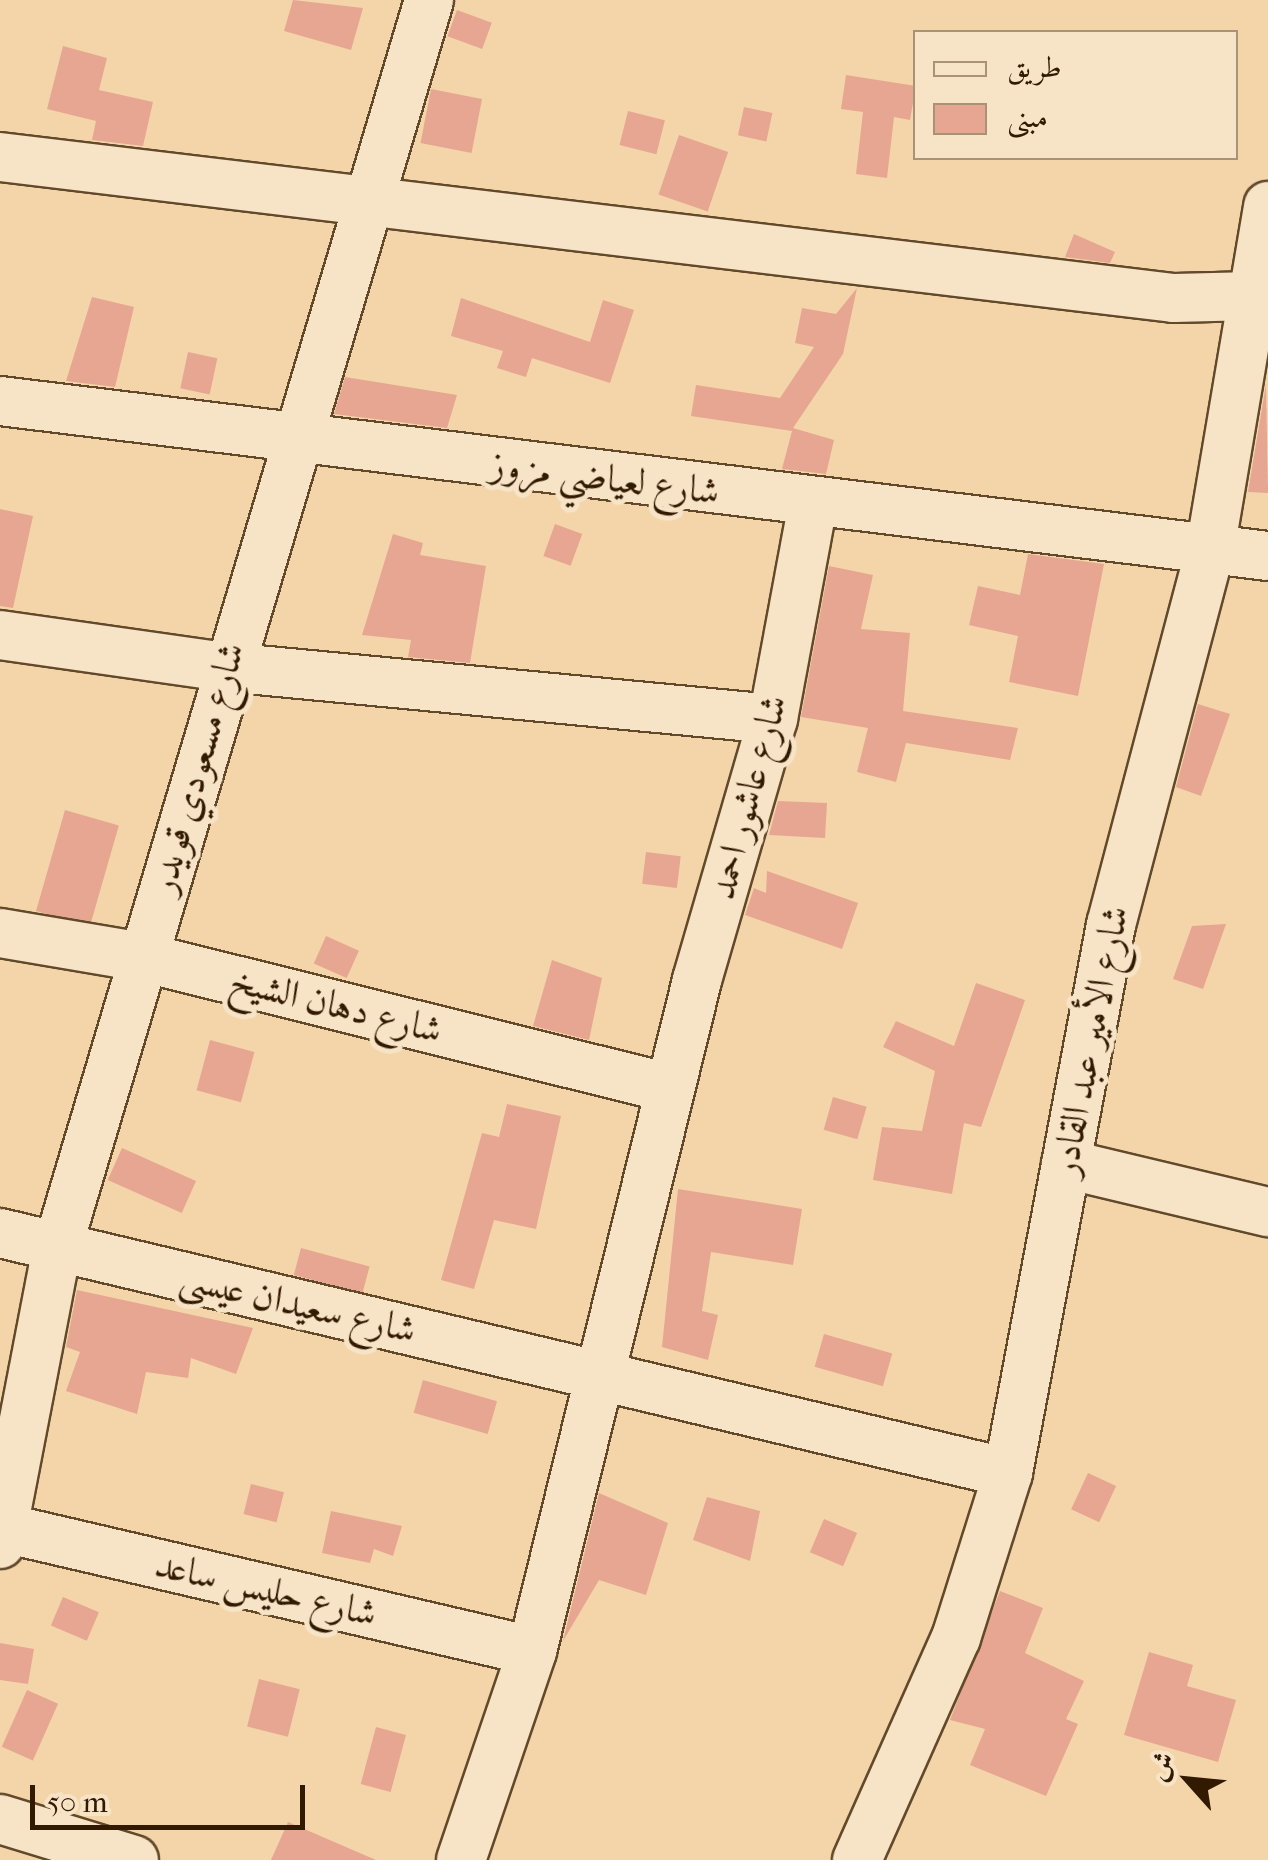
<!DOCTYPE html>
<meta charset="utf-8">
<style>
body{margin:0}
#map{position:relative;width:1268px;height:1860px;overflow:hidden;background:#f3d5a9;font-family:"IM FELL French Canon",Amiri,serif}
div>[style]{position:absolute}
.building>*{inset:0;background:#e7a691;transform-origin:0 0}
.roads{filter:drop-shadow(2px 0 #62492a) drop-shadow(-2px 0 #62492a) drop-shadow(0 2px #62492a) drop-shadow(0 -2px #62492a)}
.minor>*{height:48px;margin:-24px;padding:0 24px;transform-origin:24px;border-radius:24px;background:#f7e4c7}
span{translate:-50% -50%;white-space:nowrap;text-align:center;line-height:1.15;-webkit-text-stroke:10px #f7e4c7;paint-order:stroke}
.street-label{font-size:38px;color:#321a00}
.legend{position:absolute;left:913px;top:30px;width:325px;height:130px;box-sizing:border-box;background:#f7e4c7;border:2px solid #a89377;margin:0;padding:12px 18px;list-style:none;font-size:30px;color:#321a00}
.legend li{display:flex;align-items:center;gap:20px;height:50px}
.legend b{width:50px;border:2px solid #a89377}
.north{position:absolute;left:1138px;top:1730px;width:100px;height:100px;-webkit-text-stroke:8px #f7e4c7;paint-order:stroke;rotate:297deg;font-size:28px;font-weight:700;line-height:40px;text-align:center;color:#321a00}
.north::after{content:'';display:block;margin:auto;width:35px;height:45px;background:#321a00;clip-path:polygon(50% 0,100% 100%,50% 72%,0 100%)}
.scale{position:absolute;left:30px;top:1785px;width:275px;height:45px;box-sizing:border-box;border:5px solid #321a00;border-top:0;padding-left:12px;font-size:30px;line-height:35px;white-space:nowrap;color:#321a00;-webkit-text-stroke:8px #f7e4c7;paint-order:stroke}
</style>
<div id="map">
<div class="building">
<div style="clip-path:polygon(293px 0,363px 8px,351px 50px,284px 31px)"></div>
<div style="left:457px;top:10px;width:37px;height:28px;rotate:20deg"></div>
<div style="clip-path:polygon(63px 46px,107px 58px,99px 90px,153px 102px,143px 146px,92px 140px,96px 121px,47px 109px)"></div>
<div style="clip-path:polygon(846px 75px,916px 86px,910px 120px,894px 117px,887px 178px,856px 174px,863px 112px,841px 109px)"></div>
<div style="left:431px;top:89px;width:52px;height:55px;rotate:11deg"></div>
<div style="left:744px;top:107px;width:29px;height:29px;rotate:12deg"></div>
<div style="left:628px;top:111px;width:38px;height:35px;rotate:14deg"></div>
<div style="left:679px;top:135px;width:52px;height:63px;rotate:19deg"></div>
<div style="clip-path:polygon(1074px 234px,1115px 252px,1110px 263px,1065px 257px)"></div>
<div style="clip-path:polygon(857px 288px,843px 354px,793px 428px,834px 440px,826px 474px,782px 469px,792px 431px,691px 416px,696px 385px,780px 398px,814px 347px,795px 343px,802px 308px,836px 314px)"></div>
<div style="clip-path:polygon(92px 297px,134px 307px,115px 387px,66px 381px)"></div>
<div style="clip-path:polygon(461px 298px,590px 342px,603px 300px,634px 310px,610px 383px,532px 358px,526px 377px,497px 368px,503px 351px,451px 336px)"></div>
<div style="left:188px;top:352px;width:30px;height:37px;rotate:12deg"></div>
<div style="clip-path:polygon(345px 377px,457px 395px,447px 428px,334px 414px)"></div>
<div style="clip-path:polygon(1266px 384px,1268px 493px,1248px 492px)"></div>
<div style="clip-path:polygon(0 509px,33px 516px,13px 608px,0 606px)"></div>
<div style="left:555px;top:524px;width:29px;height:34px;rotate:20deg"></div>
<div style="clip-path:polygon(393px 534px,423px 543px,420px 555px,486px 566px,470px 663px,408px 657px,411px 640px,362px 635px)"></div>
<div style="clip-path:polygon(1028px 554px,1104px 564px,1078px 696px,1009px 682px,1018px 636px,969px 625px,978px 586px,1020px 595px)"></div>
<div style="clip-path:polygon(829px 566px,873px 575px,861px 629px,910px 633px,903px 711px,1018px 728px,1010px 760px,906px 743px,896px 782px,857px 772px,868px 728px,801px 717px)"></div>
<div style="clip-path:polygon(1198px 704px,1230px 714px,1201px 796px,1176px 787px)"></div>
<div style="clip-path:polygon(778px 801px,827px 803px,825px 838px,769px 835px)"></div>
<div style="left:65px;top:810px;width:56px;height:105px;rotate:16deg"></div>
<div style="left:646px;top:852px;width:35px;height:32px;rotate:7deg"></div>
<div style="clip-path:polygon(767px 871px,858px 903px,842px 949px,745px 915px,754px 888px,766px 893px)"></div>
<div style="clip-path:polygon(1226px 924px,1203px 989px,1173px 979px,1192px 926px)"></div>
<div style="left:326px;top:936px;width:36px;height:30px;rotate:24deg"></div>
<div style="clip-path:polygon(552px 960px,602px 978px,589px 1040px,533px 1026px)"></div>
<div style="clip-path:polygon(976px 983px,1025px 1000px,981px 1127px,964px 1123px,952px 1194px,873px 1180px,882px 1127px,922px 1131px,935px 1071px,883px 1047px,896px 1021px,954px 1046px)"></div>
<div style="left:210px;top:1040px;width:46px;height:52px;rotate:15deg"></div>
<div style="left:833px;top:1097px;width:35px;height:34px;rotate:16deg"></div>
<div style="clip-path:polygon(507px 1104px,561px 1116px,536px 1229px,494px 1220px,474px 1289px,441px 1280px,482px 1133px,499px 1137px)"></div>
<div style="left:122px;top:1148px;width:81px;height:35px;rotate:24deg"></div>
<div style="clip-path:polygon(678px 1189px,802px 1209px,793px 1265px,711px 1252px,702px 1311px,718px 1315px,708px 1360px,662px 1347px)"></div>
<div style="left:301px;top:1248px;width:71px;height:28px;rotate:15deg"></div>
<div style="clip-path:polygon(77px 1290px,253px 1328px,236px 1374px,191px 1358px,188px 1378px,146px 1372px,137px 1414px,66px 1391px,80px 1352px,66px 1347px)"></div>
<div style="left:824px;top:1334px;width:71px;height:34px;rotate:16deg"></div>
<div style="left:423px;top:1380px;width:77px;height:34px;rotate:16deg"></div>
<div style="left:1088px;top:1473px;width:31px;height:40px;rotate:25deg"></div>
<div style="left:251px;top:1484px;width:34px;height:31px;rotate:14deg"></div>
<div style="clip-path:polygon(599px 1493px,668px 1523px,646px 1595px,599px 1580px,563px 1641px)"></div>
<div style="clip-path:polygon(707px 1497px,760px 1511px,750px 1561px,693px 1540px)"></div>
<div style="clip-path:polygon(331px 1511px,402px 1526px,393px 1556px,374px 1549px,370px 1563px,322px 1553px)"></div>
<div style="left:824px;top:1519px;width:36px;height:36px;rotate:23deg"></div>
<div style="clip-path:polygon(1000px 1591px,1043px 1608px,1025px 1653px,1084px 1681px,1066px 1719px,1078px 1724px,1046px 1796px,970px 1765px,985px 1729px,950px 1720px)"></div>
<div style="left:63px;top:1597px;width:39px;height:31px;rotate:23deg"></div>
<div style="clip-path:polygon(0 1643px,34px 1649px,28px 1684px,0 1680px)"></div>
<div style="clip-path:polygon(1149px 1652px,1193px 1665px,1187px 1686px,1236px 1700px,1218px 1762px,1124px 1735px)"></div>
<div style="left:259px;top:1679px;width:42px;height:49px;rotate:14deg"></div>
<div style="left:27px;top:1690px;width:34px;height:62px;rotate:24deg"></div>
<div style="left:376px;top:1727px;width:31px;height:59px;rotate:15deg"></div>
<div style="clip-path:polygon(288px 1822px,376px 1860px,271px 1860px)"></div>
</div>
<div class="roads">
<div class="minor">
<div style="left:0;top:157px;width:1182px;rotate:6.85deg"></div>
<div style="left:1174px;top:298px;width:79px;rotate:-1.5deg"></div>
<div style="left:0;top:401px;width:1277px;rotate:6.97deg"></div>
<div style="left:0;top:635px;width:228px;rotate:8.1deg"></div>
<div style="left:226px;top:667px;width:549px;rotate:5.43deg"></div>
<div style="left:0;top:933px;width:144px;rotate:9.6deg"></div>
<div style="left:142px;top:957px;width:543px;rotate:13.96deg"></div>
<div style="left:1066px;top:1164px;width:208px;rotate:13.4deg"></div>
<div style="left:0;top:1233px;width:1036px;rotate:13.39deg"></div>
<div style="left:0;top:1527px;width:546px;rotate:13.12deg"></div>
<div style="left:0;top:1544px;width:300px;rotate:-79.1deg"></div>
<div style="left:57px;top:1249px;width:1303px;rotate:-73.41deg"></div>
<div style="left:0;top:1819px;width:140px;rotate:17deg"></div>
<div style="left:461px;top:1860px;width:221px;rotate:-71.2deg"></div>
<div style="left:532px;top:1651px;width:691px;rotate:-76.18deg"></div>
<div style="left:697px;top:980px;width:272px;rotate:-73.8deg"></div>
<div style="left:773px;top:719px;width:220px;rotate:-79.5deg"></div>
<div style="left:857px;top:1860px;width:243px;rotate:-66deg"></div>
<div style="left:956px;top:1638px;width:173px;rotate:-72.5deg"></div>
<div style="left:1008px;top:1473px;width:558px;rotate:-79.36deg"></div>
<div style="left:1111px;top:925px;width:388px;rotate:-75.2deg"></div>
<div style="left:1210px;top:550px;width:349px;rotate:-80.4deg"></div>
</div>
</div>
<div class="street-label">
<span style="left:605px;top:478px;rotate:7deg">شارع لعياضي مزوز</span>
<span style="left:197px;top:768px;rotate:-74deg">شارع مسعودي قويدر</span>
<span style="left:748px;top:797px;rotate:-75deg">شارع عاشور احمد</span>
<span style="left:336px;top:1005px;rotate:14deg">شارع دهان الشيخ</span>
<span style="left:1090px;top:1041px;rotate:-79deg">شارع الأمير عبد القادر</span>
<span style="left:298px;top:1304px;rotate:13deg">شارع سعيدان عيسى</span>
<span style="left:266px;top:1589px;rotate:13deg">شارع حليس ساعد</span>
</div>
<ul class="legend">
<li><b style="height:12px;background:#f7e4c7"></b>طريق</li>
<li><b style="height:28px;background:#e7a691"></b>مبنى</li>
</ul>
<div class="north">ش</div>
<div class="scale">50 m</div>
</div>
